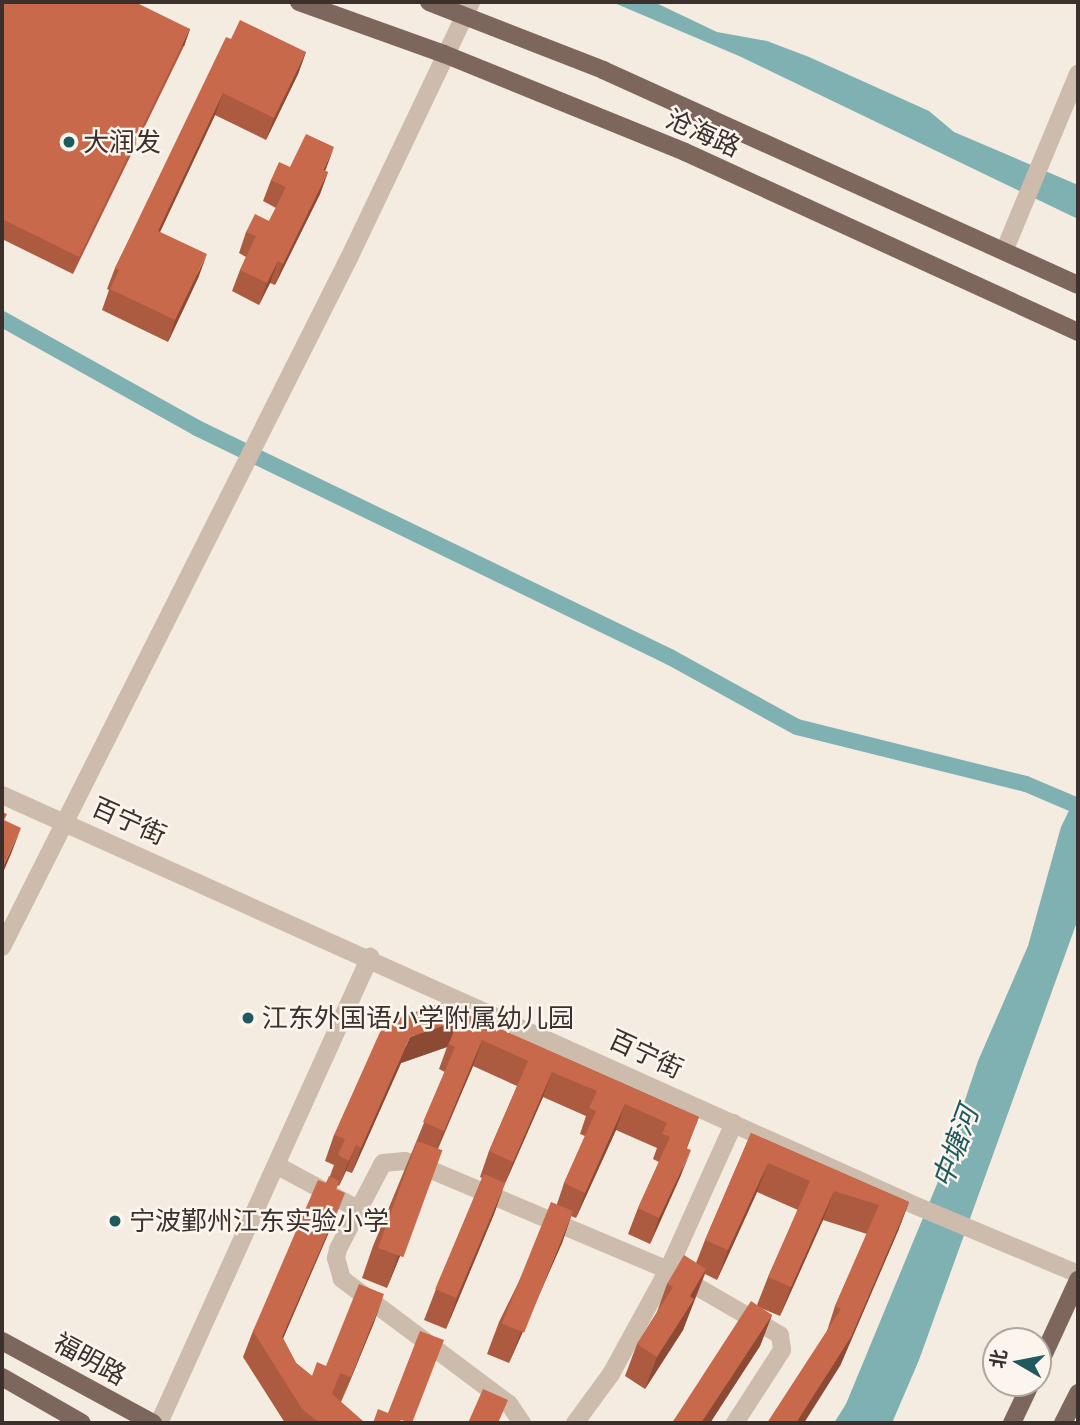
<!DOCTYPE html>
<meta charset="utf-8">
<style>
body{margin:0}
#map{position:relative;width:1080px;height:1425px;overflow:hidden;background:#f4ebe1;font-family:Mulish,"Noto Sans SC",sans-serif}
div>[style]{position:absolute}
.water>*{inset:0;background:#7fb0b2}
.canal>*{height:16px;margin:-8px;padding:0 8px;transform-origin:8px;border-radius:8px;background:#7fb0b2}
.minor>*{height:18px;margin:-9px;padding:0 9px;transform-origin:9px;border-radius:9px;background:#cdbbac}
.major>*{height:18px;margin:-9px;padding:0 9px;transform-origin:9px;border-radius:9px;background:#7d675c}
.wall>*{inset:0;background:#ac5a40}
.shaded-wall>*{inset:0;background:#8c4a34;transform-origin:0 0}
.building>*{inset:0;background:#c8694b;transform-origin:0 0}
.dots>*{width:19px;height:19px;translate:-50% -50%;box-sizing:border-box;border:4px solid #fbf5ee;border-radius:50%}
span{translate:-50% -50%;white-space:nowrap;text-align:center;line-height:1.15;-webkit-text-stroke:5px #fbf5ee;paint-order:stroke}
.street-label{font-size:26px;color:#3b302b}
.poi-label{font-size:26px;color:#3b302b}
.left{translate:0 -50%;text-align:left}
.water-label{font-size:28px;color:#1f5a5e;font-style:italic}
.frame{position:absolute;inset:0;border:4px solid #3b302b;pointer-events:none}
.north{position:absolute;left:982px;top:1327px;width:70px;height:70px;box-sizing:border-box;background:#fbf5ee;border:2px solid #aea6a0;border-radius:50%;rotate:280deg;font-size:19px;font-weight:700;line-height:28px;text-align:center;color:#3b302b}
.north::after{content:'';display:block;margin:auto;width:24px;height:32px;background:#1f5a5e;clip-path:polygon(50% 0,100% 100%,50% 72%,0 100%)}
</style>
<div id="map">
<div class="water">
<div style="clip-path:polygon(612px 2px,654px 2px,717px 32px,767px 41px,809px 57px,929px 111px,954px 132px,1078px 185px,1078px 219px,739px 56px)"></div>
<div style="clip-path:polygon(1078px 792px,1078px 919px,919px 1360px,892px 1423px,834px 1423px,846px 1404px,937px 1184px,978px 1061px,1028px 946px,1061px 827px)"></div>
</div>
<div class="canal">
<div style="left:2px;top:319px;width:223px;rotate:29.2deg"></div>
<div style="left:197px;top:428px;width:526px;rotate:25.83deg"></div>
<div style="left:670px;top:657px;width:145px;rotate:28.9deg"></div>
<div style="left:797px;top:727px;width:236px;rotate:14deg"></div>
<div style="left:1026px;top:784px;width:56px;rotate:22.9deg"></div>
</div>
<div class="minor">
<div style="left:1005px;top:249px;width:190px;rotate:-67.4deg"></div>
<div style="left:2px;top:795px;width:992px;rotate:24.21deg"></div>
<div style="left:907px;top:1202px;width:186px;rotate:22.8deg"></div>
<div style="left:2px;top:947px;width:771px;rotate:-63.27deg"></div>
<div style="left:349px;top:258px;width:284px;rotate:-64.5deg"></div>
<div style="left:276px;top:1165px;width:91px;rotate:28.3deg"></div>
<div style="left:159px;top:1423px;width:512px;rotate:-65.64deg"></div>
<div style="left:522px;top:1423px;width:23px;rotate:-124deg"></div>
<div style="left:509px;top:1404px;width:209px;rotate:-143.2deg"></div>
<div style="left:342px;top:1279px;width:22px;rotate:-106deg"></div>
<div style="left:336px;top:1258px;width:9px;rotate:-77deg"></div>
<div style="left:338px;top:1249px;width:97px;rotate:-62.4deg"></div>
<div style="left:383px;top:1163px;width:22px;rotate:-5deg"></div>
<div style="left:405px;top:1161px;width:20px;rotate:18deg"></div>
<div style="left:424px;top:1167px;width:265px;rotate:22.9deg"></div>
<div style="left:668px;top:1270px;width:129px;rotate:30.1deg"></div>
<div style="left:780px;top:1335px;width:15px;rotate:82deg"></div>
<div style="left:782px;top:1350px;width:87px;rotate:122.8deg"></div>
<div style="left:575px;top:1423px;width:61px;rotate:-53.7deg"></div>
<div style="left:611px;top:1374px;width:119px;rotate:-61.3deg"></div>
<div style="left:668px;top:1270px;width:161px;rotate:-65.8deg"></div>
</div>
<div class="major">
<div style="left:299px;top:2px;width:154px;rotate:19.7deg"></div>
<div style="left:444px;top:54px;width:260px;rotate:22.1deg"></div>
<div style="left:685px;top:152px;width:432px;rotate:24.6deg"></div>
<div style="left:429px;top:2px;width:187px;rotate:21.3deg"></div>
<div style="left:603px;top:70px;width:521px;rotate:24.35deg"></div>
<div style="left:2px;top:1341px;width:172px;rotate:28.5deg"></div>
<div style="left:1038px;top:1367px;width:96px;rotate:-65.3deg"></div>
<div style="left:2px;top:1377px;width:92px;rotate:29.9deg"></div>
<div style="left:1012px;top:1423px;width:44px;rotate:-64.6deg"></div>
<div style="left:1063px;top:1423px;width:34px;rotate:-63deg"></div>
</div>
<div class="wall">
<div style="clip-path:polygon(2px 2px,190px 29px,184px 46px,73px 274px,2px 239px)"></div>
<div style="clip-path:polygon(231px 39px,306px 52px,298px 74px,266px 140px,215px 115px,160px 232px,199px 276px,168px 342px,102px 310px,109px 290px,107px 289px,115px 268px)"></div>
<div style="clip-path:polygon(290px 167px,325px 171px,328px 172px,320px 194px,275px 285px,270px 283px,259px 305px,232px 291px,240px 270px,246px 257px,239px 253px,246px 232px,269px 221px,276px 208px,263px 201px,271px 180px)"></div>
<div style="clip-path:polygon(441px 1003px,699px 1117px,687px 1148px,681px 1175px,650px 1244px,628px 1234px,638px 1208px,659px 1162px,653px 1159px,657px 1148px,616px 1130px,576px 1218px,571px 1216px,562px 1243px,509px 1363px,487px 1354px,499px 1322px,557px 1204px,564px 1183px,585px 1136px,580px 1134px,586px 1116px,543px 1097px,504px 1186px,494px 1214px,446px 1329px,424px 1320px,436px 1289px,482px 1178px,480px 1177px,489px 1151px,517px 1086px,473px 1066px,438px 1149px,430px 1182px,387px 1288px,362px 1278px,373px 1246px,445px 1072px,439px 1069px,447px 1047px,401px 1063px,352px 1173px,346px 1171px,339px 1186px,338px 1185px,336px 1189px,335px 1218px,283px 1338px,296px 1363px,312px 1376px,326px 1366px,375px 1320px,341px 1402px,365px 1423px,285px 1423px,243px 1357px,253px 1331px,326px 1183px,330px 1176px,334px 1165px,325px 1161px,334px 1135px)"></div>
<div style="clip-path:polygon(751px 1133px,909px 1202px,898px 1231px,840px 1366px,827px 1331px,835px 1306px,867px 1234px,823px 1220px,780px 1316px,761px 1308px,772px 1315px,760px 1346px,710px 1423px,672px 1423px,757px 1305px,768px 1277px,798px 1210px,757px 1192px,717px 1280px,705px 1274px,683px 1330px,645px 1389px,625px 1376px,637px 1344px,657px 1312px,667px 1284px,696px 1263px,705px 1240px)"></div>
</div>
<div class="shaded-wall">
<div style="left:190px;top:29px;width:18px;height:254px;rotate:109deg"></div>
<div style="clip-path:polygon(306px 52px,298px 74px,266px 140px,274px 118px)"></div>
<div style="clip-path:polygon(223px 93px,215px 115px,150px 253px,158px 231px)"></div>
<div style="clip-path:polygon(334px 147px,326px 169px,315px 191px,323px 170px)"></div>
<div style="clip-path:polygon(328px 172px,320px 194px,275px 285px,283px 264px)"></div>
<div style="clip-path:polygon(207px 254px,199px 276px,168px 342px,175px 320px)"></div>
<div style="clip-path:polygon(278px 261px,270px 283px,259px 305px,267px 283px)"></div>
<div style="clip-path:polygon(21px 828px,11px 854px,2px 875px,2px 869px)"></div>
<div style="clip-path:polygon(458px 1021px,447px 1047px,401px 1063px,352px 1173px,361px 1148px,410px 1037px)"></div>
<div style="clip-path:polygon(482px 1040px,473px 1066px,434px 1156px,444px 1131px)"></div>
<div style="clip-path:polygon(552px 1072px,543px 1097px,504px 1186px,494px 1214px,446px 1329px,457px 1298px,505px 1184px,513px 1162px)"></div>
<div style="clip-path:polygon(625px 1104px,616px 1130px,576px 1218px,585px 1193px)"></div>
<div style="clip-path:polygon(356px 1145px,346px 1171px,339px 1186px,349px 1161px)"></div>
<div style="clip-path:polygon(442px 1150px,430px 1182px,387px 1288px,398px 1256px)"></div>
<div style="clip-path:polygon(691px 1150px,681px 1175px,650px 1244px,659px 1218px)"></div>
<div style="clip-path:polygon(768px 1163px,757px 1192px,717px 1280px,728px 1250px)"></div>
<div style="clip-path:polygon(834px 1191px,823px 1220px,780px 1316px,791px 1287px)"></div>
<div style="clip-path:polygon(345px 1193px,335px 1218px,273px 1362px,282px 1337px)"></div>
<div style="clip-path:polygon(909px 1202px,898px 1231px,840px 1366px,804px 1423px,796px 1423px)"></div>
<div style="clip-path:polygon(573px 1211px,562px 1243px,509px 1363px,521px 1332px)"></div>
<div style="clip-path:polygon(706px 1269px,683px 1330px,645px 1389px,657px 1357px,690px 1296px)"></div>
<div style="clip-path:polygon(384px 1294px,375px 1320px,341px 1403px,351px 1377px)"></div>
<div style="clip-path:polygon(772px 1315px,760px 1346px,710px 1423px,701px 1423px)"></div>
</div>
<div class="building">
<div style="clip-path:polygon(2px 2px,135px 2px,190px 29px,79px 257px,2px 219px)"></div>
<div style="clip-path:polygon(240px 20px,306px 52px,274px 118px,223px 93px,158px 231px,207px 254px,175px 320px,110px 289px,119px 270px,115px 268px,226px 37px,231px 39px)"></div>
<div style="clip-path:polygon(306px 134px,334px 147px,323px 170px,328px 172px,283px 264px,278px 261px,267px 283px,240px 270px,256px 236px,246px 232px,255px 214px,269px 221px,286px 187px,271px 180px,279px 162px,290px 167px)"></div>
<div style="clip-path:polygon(2px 812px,7px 814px,4px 820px,21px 828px,2px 869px)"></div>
<div style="clip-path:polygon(441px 1003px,699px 1117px,686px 1148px,691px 1150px,659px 1218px,638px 1208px,670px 1137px,662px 1134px,667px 1123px,625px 1104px,585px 1193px,564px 1183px,596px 1111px,589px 1108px,597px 1091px,552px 1072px,513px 1162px,489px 1151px,528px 1061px,482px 1040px,444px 1131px,423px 1122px,455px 1047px,449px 1044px,458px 1021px,410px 1037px,361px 1148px,356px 1145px,349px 1161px,338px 1155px,345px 1139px,334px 1135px,384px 1023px)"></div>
<div style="clip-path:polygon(751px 1133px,909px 1202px,851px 1337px,796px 1423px,767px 1423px,841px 1309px,835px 1306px,879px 1205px,834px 1191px,791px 1287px,768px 1277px,810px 1181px,768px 1163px,728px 1250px,705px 1240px)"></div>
<div style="left:417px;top:1141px;width:27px;height:114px;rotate:20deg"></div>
<div style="left:484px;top:1174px;width:23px;height:125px;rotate:23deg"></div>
<div style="clip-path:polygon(329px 1176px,339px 1181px,336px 1189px,345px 1193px,282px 1337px,296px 1363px,312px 1376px,317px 1362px,326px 1366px,359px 1284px,384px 1294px,351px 1377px,340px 1373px,332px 1394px,365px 1423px,320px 1423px,302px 1409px,253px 1331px,318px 1180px,326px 1183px)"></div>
<div style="left:551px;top:1202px;width:24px;height:131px;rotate:22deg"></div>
<div style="clip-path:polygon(684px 1255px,706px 1269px,690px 1296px,694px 1299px,657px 1357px,637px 1344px,673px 1287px,667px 1284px)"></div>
<div style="clip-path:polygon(751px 1301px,772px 1315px,701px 1423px,672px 1423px)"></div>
<div style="clip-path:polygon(420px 1331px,444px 1340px,412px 1423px,401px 1420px,399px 1423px,373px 1423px,378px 1409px,388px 1413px)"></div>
<div style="clip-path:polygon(483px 1389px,508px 1400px,498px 1423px,468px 1423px)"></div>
</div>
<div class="dots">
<div style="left:69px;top:142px;background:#1f5a5e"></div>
<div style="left:248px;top:1018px;background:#1f5a5e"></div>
<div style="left:115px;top:1221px;background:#1f5a5e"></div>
</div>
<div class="street-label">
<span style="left:703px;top:133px;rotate:24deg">沧海路</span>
<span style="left:129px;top:821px;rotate:24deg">百宁街</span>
<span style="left:646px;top:1054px;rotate:25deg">百宁街</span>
<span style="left:90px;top:1359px;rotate:29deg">福明路</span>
</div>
<div class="poi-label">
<span class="left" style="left:83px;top:142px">大润发</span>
<span class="left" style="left:262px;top:1018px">江东外国语小学附属幼儿园</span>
<span class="left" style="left:129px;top:1221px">宁波鄞州江东实验小学</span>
</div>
<div class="water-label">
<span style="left:955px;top:1147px;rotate:-70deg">中塘河</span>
</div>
<div class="frame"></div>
<div class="north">北</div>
</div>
